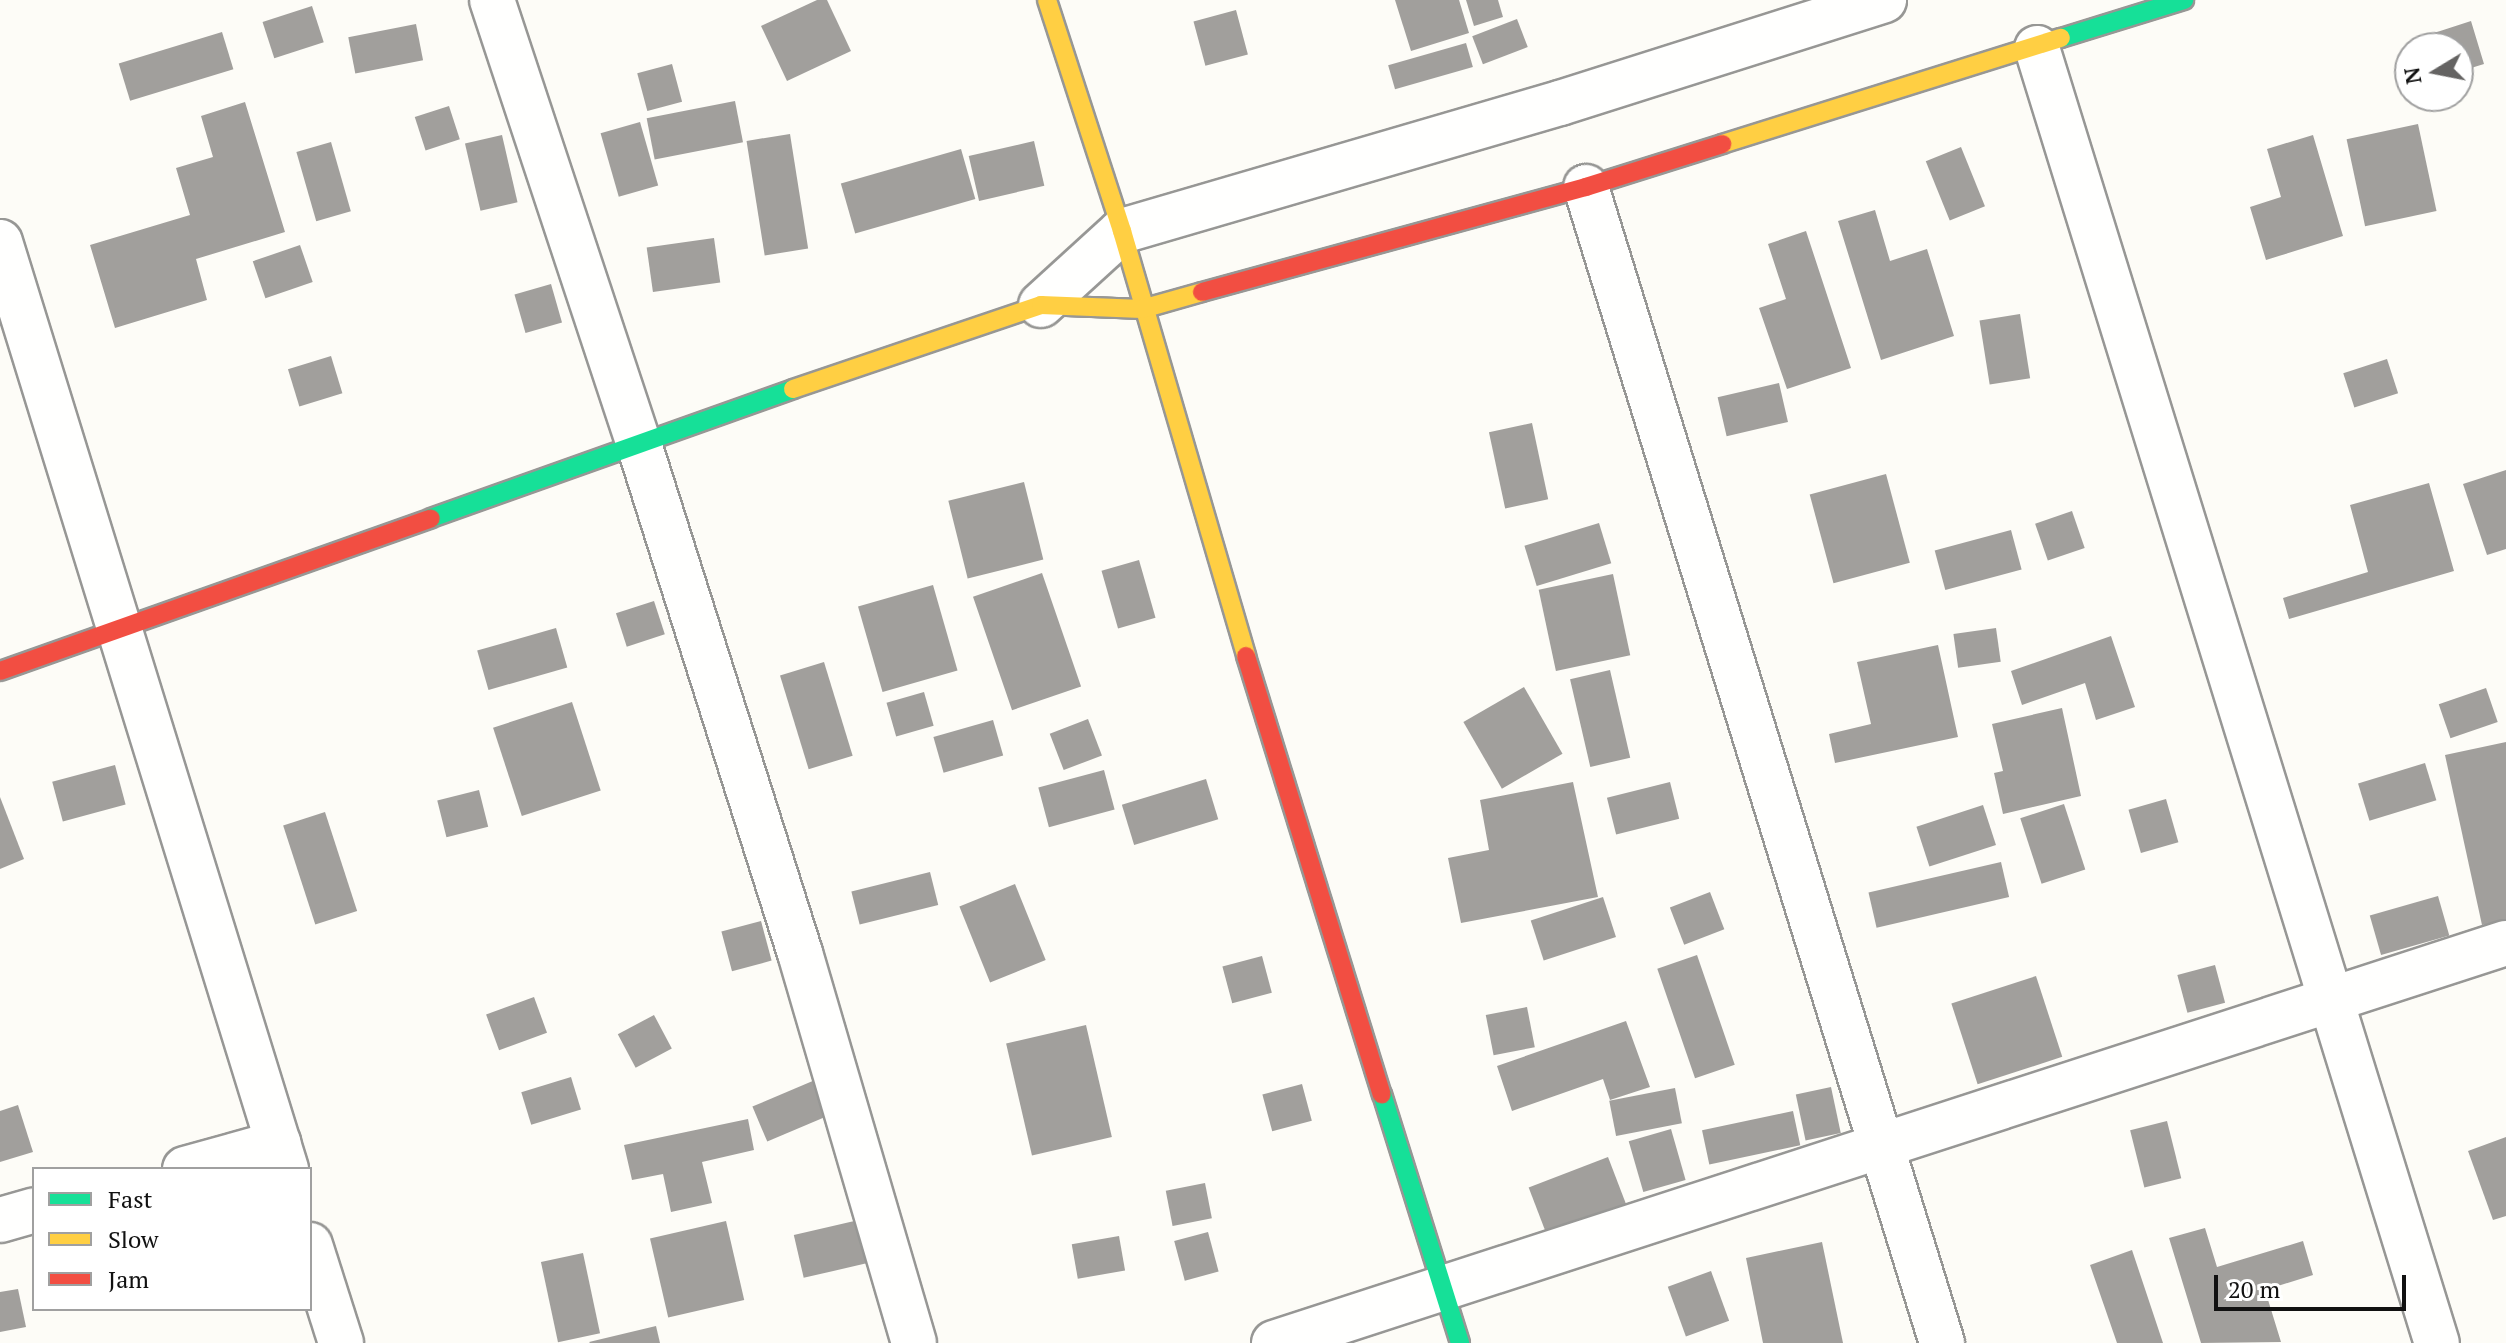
<!DOCTYPE html>
<style>
body{margin:0}
#map{position:relative;width:2506px;height:1343px;overflow:hidden;background:#fdfcf7;font-family:"PT Serif",serif}
div>[style]{position:absolute}
.building>*{inset:0;background:#a19f9c;transform-origin:0 0}
.roads{filter:drop-shadow(2px 0 #979795) drop-shadow(-2px 0 #979795) drop-shadow(0 2px #979795) drop-shadow(0 -2px #979795)}
.street>*{height:44px;margin:-22px;padding:0 22px;transform-origin:22px;border-radius:22px;background:#fffffe}
.fast>*{height:18px;margin:-9px;padding:0 9px;transform-origin:9px;border-radius:9px;background:#16e098}
.slow>*{height:18px;margin:-9px;padding:0 9px;transform-origin:9px;border-radius:9px;background:#ffcf43}
.jam>*{height:18px;margin:-9px;padding:0 9px;transform-origin:9px;border-radius:9px;background:#f24e42}
span{translate:-50% -50%;white-space:nowrap;text-align:center;line-height:1.15;-webkit-text-stroke:8px #fff;paint-order:stroke}
.legend{position:absolute;left:32px;top:1167px;width:280px;height:144px;box-sizing:border-box;background:#fff;border:2px solid #a0a0a0;margin:0;padding:10px 14px;list-style:none;font-size:24px;color:#111}
.legend li{display:flex;align-items:center;gap:16px;height:40px}
.legend b{width:40px;border:2px solid #a0a0a0}
.north{position:absolute;left:2394px;top:32px;width:80px;height:80px;box-sizing:border-box;background:#fff;border:2px solid #a0a0a0;border-radius:50%;rotate:260deg;font-size:22px;font-weight:700;line-height:32px;text-align:center;color:#111}
.north::after{content:'';display:block;margin:auto;width:28px;height:36px;background:#646362;clip-path:polygon(50% 0,100% 100%,50% 72%,0 100%)}
.scale{position:absolute;left:2214px;top:1275px;width:192px;height:36px;box-sizing:border-box;border:4px solid #111;border-top:0;padding-left:10px;font-size:24px;line-height:28px;white-space:nowrap;color:#111;-webkit-text-stroke:6px #fff;paint-order:stroke}
</style>
<div id="map">
<div class="building">
<div style="clip-path:polygon(817px 0,827px 0,851px 51px,787px 81px,761px 26px)"></div>
<div style="clip-path:polygon(1395px 0,1459px 0,1469px 33px,1411px 51px)"></div>
<div style="clip-path:polygon(1466px 0,1498px 0,1503px 17px,1474px 26px)"></div>
<div style="left:312px;top:6px;width:38px;height:52px;rotate:72deg"></div>
<div style="left:1236px;top:10px;width:46px;height:44px;rotate:75deg"></div>
<div style="left:1517px;top:19px;width:30px;height:48px;rotate:69deg"></div>
<div style="clip-path:polygon(2471px 21px,2484px 64px,2458px 72px,2458px 48px,2438px 48px,2434px 33px)"></div>
<div style="left:416px;top:24px;width:37px;height:69px;rotate:79deg"></div>
<div style="left:222px;top:32px;width:39px;height:108px;rotate:73deg"></div>
<div style="left:1466px;top:43px;width:25px;height:81px;rotate:74deg"></div>
<div style="left:672px;top:64px;width:39px;height:36px;rotate:75deg"></div>
<div style="left:735px;top:101px;width:42px;height:90px;rotate:79deg"></div>
<div style="clip-path:polygon(245px 102px,285px 232px,196px 259px,207px 300px,115px 328px,90px 245px,190px 215px,176px 168px,213px 157px,201px 116px)"></div>
<div style="left:449px;top:106px;width:35px;height:36px;rotate:72deg"></div>
<div style="left:640px;top:122px;width:66px;height:41px;rotate:74deg"></div>
<div style="left:2418px;top:124px;width:89px;height:73px;rotate:78deg"></div>
<div style="left:790px;top:134px;width:116px;height:44px;rotate:81deg"></div>
<div style="left:502px;top:135px;width:69px;height:38px;rotate:77deg"></div>
<div style="clip-path:polygon(2313px 135px,2343px 236px,2266px 260px,2250px 207px,2281px 197px,2267px 149px)"></div>
<div style="left:1034px;top:141px;width:46px;height:67px;rotate:77deg"></div>
<div style="left:331px;top:142px;width:72px;height:36px;rotate:74deg"></div>
<div style="left:1961px;top:147px;width:64px;height:38px;rotate:68deg"></div>
<div style="left:961px;top:149px;width:52px;height:125px;rotate:74deg"></div>
<div style="clip-path:polygon(1875px 210px,1890px 261px,1927px 249px,1954px 336px,1881px 360px,1838px 221px)"></div>
<div style="clip-path:polygon(1806px 231px,1851px 368px,1787px 389px,1759px 308px,1786px 299px,1768px 244px)"></div>
<div style="left:714px;top:238px;width:45px;height:68px;rotate:82deg"></div>
<div style="left:300px;top:245px;width:39px;height:50px;rotate:71deg"></div>
<div style="left:551px;top:284px;width:40px;height:38px;rotate:74deg"></div>
<div style="left:2020px;top:314px;width:65px;height:41px;rotate:81deg"></div>
<div style="left:331px;top:356px;width:39px;height:45px;rotate:73deg"></div>
<div style="left:2387px;top:359px;width:36px;height:46px;rotate:72deg"></div>
<div style="left:1779px;top:383px;width:40px;height:63px;rotate:77deg"></div>
<div style="left:1532px;top:423px;width:78px;height:44px;rotate:78deg"></div>
<div style="clip-path:polygon(2506px 470px,2506px 549px,2487px 555px,2463px 484px)"></div>
<div style="left:1886px;top:474px;width:92px;height:79px;rotate:75deg"></div>
<div style="left:1024px;top:482px;width:80px;height:78px;rotate:76deg"></div>
<div style="clip-path:polygon(2429px 483px,2454px 571px,2289px 619px,2283px 598px,2368px 572px,2350px 505px)"></div>
<div style="left:2072px;top:511px;width:39px;height:39px;rotate:71deg"></div>
<div style="left:1599px;top:523px;width:42px;height:78px;rotate:73deg"></div>
<div style="left:2011px;top:530px;width:41px;height:79px;rotate:75deg"></div>
<div style="left:1139px;top:560px;width:60px;height:39px;rotate:74deg"></div>
<div style="left:1042px;top:573px;width:120px;height:73px;rotate:71deg"></div>
<div style="left:1613px;top:574px;width:83px;height:76px;rotate:78deg"></div>
<div style="left:933px;top:585px;width:89px;height:78px;rotate:74deg"></div>
<div style="left:654px;top:601px;width:35px;height:40px;rotate:72deg"></div>
<div style="left:556px;top:628px;width:41px;height:82px;rotate:74deg"></div>
<div style="left:1996px;top:628px;width:34px;height:43px;rotate:82deg"></div>
<div style="clip-path:polygon(2111px 636px,2135px 707px,2096px 720px,2085px 683px,2022px 705px,2011px 671px)"></div>
<div style="clip-path:polygon(1938px 645px,1958px 737px,1835px 763px,1829px 734px,1871px 724px,1857px 662px)"></div>
<div style="left:824px;top:662px;width:98px;height:46px;rotate:73deg"></div>
<div style="left:1610px;top:670px;width:90px;height:41px;rotate:77deg"></div>
<div style="left:1524px;top:687px;width:77px;height:70px;rotate:60deg"></div>
<div style="left:2486px;top:688px;width:36px;height:50px;rotate:71deg"></div>
<div style="left:924px;top:692px;width:35px;height:39px;rotate:74deg"></div>
<div style="left:572px;top:702px;width:93px;height:83px;rotate:72deg"></div>
<div style="clip-path:polygon(2062px 708px,2081px 796px,2003px 814px,1994px 773px,2003px 771px,1992px 724px)"></div>
<div style="left:1088px;top:719px;width:39px;height:41px;rotate:69deg"></div>
<div style="left:993px;top:720px;width:37px;height:62px;rotate:74deg"></div>
<div style="clip-path:polygon(2506px 742px,2506px 920px,2482px 925px,2445px 755px)"></div>
<div style="left:2425px;top:763px;width:39px;height:70px;rotate:73deg"></div>
<div style="left:115px;top:765px;width:41px;height:65px;rotate:75deg"></div>
<div style="left:1104px;top:770px;width:41px;height:68px;rotate:75deg"></div>
<div style="left:1206px;top:779px;width:42px;height:88px;rotate:73deg"></div>
<div style="clip-path:polygon(1573px 782px,1598px 897px,1461px 923px,1448px 858px,1489px 850px,1480px 800px)"></div>
<div style="left:1670px;top:782px;width:38px;height:65px;rotate:76deg"></div>
<div style="left:479px;top:790px;width:38px;height:43px;rotate:76deg"></div>
<div style="clip-path:polygon(0 797px,24px 859px,0 869px)"></div>
<div style="left:2166px;top:799px;width:45px;height:39px;rotate:74deg"></div>
<div style="left:2064px;top:804px;width:69px;height:46px;rotate:72deg"></div>
<div style="left:1983px;top:805px;width:42px;height:70px;rotate:72deg"></div>
<div style="left:325px;top:812px;width:104px;height:44px;rotate:72deg"></div>
<div style="left:2001px;top:862px;width:36px;height:136px;rotate:77deg"></div>
<div style="left:930px;top:872px;width:34px;height:81px;rotate:76deg"></div>
<div style="left:1015px;top:884px;width:82px;height:60px;rotate:68deg"></div>
<div style="left:1710px;top:892px;width:40px;height:43px;rotate:69deg"></div>
<div style="left:2438px;top:896px;width:41px;height:71px;rotate:74deg"></div>
<div style="left:1603px;top:897px;width:42px;height:76px;rotate:72deg"></div>
<div style="left:761px;top:921px;width:41px;height:41px;rotate:75deg"></div>
<div style="left:1697px;top:955px;width:116px;height:42px;rotate:71deg"></div>
<div style="left:1262px;top:956px;width:38px;height:41px;rotate:75deg"></div>
<div style="left:2215px;top:965px;width:39px;height:39px;rotate:75deg"></div>
<div style="left:2036px;top:976px;width:85px;height:89px;rotate:72deg"></div>
<div style="left:534px;top:997px;width:38px;height:51px;rotate:70deg"></div>
<div style="left:1527px;top:1007px;width:41px;height:42px;rotate:79deg"></div>
<div style="left:654px;top:1015px;width:38px;height:41px;rotate:62deg"></div>
<div style="clip-path:polygon(1626px 1021px,1650px 1087px,1610px 1100px,1603px 1079px,1512px 1111px,1497px 1066px)"></div>
<div style="left:1086px;top:1025px;width:115px;height:82px;rotate:77deg"></div>
<div style="left:571px;top:1077px;width:34px;height:52px;rotate:73deg"></div>
<div style="left:815px;top:1080px;width:38px;height:68px;rotate:67deg"></div>
<div style="left:1302px;top:1084px;width:38px;height:41px;rotate:75deg"></div>
<div style="left:1831px;top:1087px;width:47px;height:36px;rotate:78deg"></div>
<div style="left:1675px;top:1088px;width:36px;height:67px;rotate:79deg"></div>
<div style="clip-path:polygon(18px 1105px,33px 1152px,0 1162px,0 1111px)"></div>
<div style="left:1793px;top:1111px;width:35px;height:93px;rotate:78deg"></div>
<div style="clip-path:polygon(748px 1119px,754px 1150px,702px 1162px,712px 1203px,671px 1212px,663px 1174px,632px 1180px,624px 1145px)"></div>
<div style="left:2167px;top:1121px;width:59px;height:38px;rotate:76deg"></div>
<div style="left:1671px;top:1129px;width:53px;height:44px;rotate:74deg"></div>
<div style="clip-path:polygon(2506px 1137px,2506px 1216px,2493px 1220px,2468px 1151px)"></div>
<div style="left:1608px;top:1157px;width:50px;height:85px;rotate:69deg"></div>
<div style="left:1205px;top:1183px;width:36px;height:40px;rotate:79deg"></div>
<div style="left:863px;top:1219px;width:44px;height:71px;rotate:77deg"></div>
<div style="left:726px;top:1221px;width:81px;height:78px;rotate:77deg"></div>
<div style="clip-path:polygon(2205px 1228px,2217px 1267px,2303px 1241px,2313px 1275px,2265px 1290px,2281px 1342px,2201px 1343px,2169px 1238px)"></div>
<div style="left:1208px;top:1232px;width:41px;height:35px;rotate:75deg"></div>
<div style="left:1119px;top:1236px;width:35px;height:48px;rotate:80deg"></div>
<div style="clip-path:polygon(1822px 1242px,1843px 1343px,1763px 1343px,1746px 1258px)"></div>
<div style="clip-path:polygon(2132px 1250px,2163px 1343px,2117px 1343px,2090px 1265px)"></div>
<div style="left:583px;top:1253px;width:82px;height:43px;rotate:78deg"></div>
<div style="left:1711px;top:1271px;width:53px;height:46px;rotate:70deg"></div>
<div style="clip-path:polygon(18px 1289px,26px 1327px,0 1332px,0 1292px)"></div>
<div style="clip-path:polygon(656px 1326px,660px 1343px,590px 1343px,589px 1342px)"></div>
</div>
<div class="roads">
<div class="street">
<div style="left:492px;top:0;width:468px;rotate:71.7deg"></div>
<div style="left:639px;top:444px;width:534px;rotate:72.45deg"></div>
<div style="left:800px;top:953px;width:406px;rotate:73.7deg"></div>
<div style="left:2037px;top:48px;width:1355px;rotate:72.84deg"></div>
<div style="left:1586px;top:187px;width:1210px;rotate:72.88deg"></div>
<div style="left:0;top:242px;width:970px;rotate:72.85deg"></div>
<div style="left:1041px;top:305px;width:110px;rotate:-42.4deg"></div>
<div style="left:1122px;top:231px;width:456px;rotate:-16.3deg"></div>
<div style="left:1560px;top:103px;width:340px;rotate:-17.6deg"></div>
<div style="left:185px;top:1169px;width:97px;rotate:-15.6deg"></div>
<div style="left:0;top:1220px;width:35px;rotate:-16deg"></div>
<div style="left:310px;top:1245px;width:103px;rotate:72.4deg"></div>
<div style="left:1274px;top:1343px;width:1295px;rotate:-17.99deg"></div>
</div>
<div class="fast">
<div style="left:2061px;top:38px;width:129px;rotate:-17.2deg"></div>
<div style="left:431px;top:518px;width:384px;rotate:-19.6deg"></div>
<div style="left:1382px;top:1094px;width:261px;rotate:72.6deg"></div>
</div>
<div class="slow">
<div style="left:1047px;top:0;width:243px;rotate:72deg"></div>
<div style="left:1122px;top:231px;width:443px;rotate:73.7deg"></div>
<div style="left:1722px;top:144px;width:355px;rotate:-17.4deg"></div>
<div style="left:793px;top:389px;width:262px;rotate:-18.7deg"></div>
<div style="left:1041px;top:305px;width:101px;rotate:2.3deg"></div>
<div style="left:1142px;top:309px;width:62px;rotate:-15.8deg"></div>
</div>
<div class="jam">
<div style="left:1202px;top:292px;width:398px;rotate:-15.3deg"></div>
<div style="left:1586px;top:187px;width:143px;rotate:-17.5deg"></div>
<div style="left:1246px;top:656px;width:459px;rotate:72.8deg"></div>
<div style="left:0;top:671px;width:457px;rotate:-19.5deg"></div>
</div>
</div>
<ul class="legend">
<li><b style="height:10px;background:#16e098"></b>Fast</li>
<li><b style="height:10px;background:#ffcf43"></b>Slow</li>
<li><b style="height:10px;background:#f24e42"></b>Jam</li>
</ul>
<div class="north">N</div>
<div class="scale">20 m</div>
</div>
